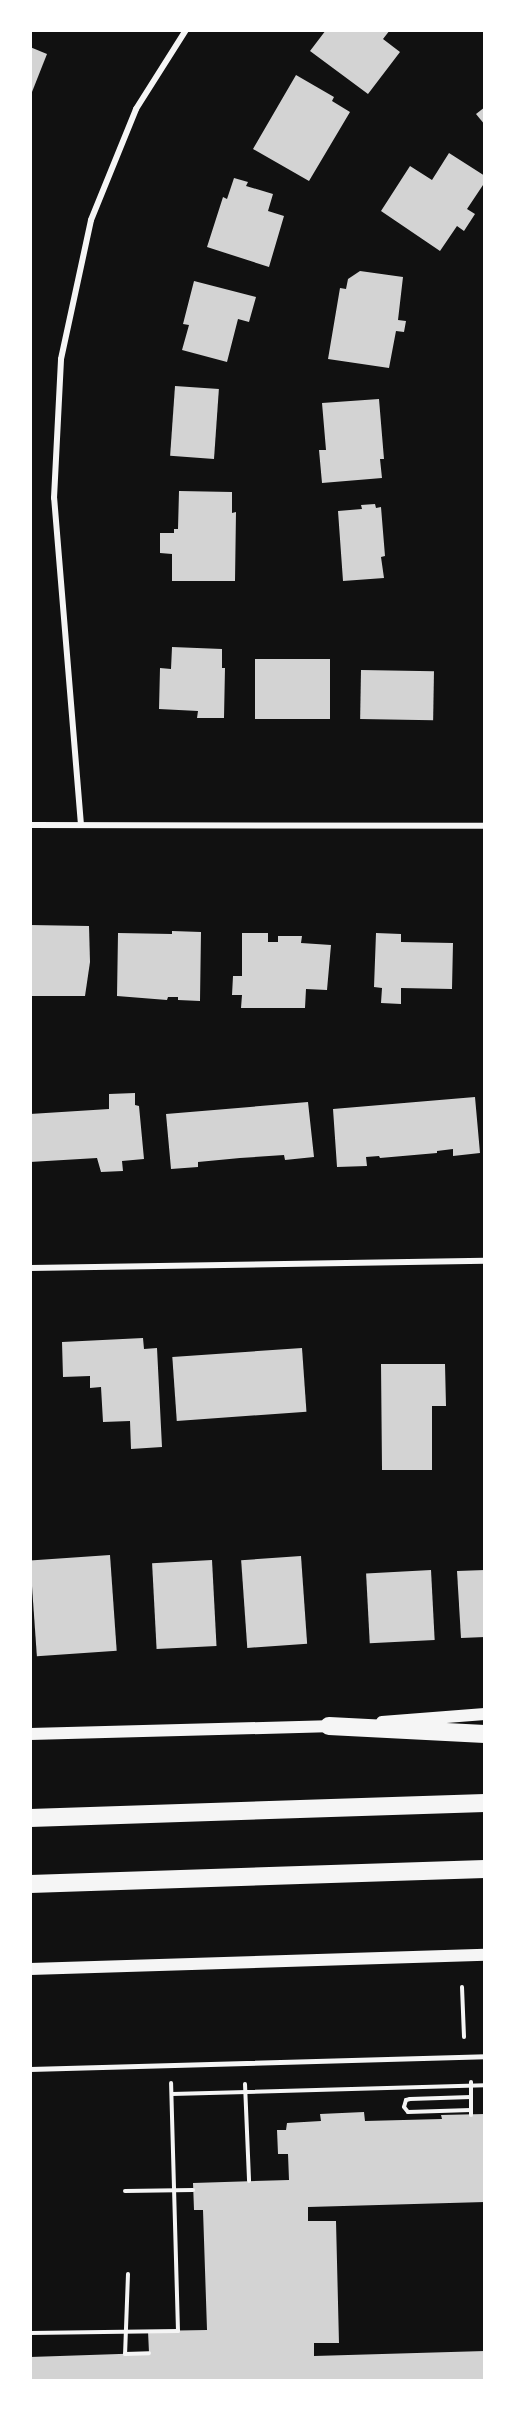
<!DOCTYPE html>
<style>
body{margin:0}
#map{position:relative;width:515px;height:2411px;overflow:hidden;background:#111;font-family:"Roboto Condensed",sans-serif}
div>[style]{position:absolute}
.building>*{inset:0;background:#d3d3d3;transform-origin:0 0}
.path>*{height:4px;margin:-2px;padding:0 2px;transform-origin:2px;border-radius:2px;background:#f5f5f5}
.service>*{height:4.5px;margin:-2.25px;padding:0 2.25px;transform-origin:2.25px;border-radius:2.25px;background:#f5f5f5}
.minor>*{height:6px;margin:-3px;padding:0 3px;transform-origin:3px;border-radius:3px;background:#f5f5f5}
.secondary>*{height:12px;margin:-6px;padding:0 6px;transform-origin:6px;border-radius:6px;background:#f5f5f5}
.motorway>*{height:18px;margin:-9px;padding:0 9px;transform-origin:9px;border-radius:9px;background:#f5f5f5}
span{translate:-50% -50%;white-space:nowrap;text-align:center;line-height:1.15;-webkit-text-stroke:4.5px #fff;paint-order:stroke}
.frame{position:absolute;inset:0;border:32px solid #fff;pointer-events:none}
</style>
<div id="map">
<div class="building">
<div style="clip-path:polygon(326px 30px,390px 30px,383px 39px,400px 52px,368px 94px,310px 51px)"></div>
<div style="clip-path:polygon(30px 47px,47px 54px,30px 97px)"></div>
<div style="clip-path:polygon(296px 75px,334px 97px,332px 101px,350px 112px,309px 181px,253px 149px)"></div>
<div style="clip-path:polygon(485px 107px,485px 125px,476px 114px)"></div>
<div style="clip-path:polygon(449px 153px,485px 176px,485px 182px,467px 209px,475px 214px,464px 231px,457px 226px,440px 251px,381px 211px,410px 166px,432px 180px)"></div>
<div style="clip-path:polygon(234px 178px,248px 182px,246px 186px,273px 194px,268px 211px,284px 216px,269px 267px,207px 247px,223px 197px,227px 199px)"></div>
<div style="clip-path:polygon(360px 271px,403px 277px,398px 320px,406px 321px,404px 332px,396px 331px,389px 368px,328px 359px,340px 288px,346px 289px,348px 279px)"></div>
<div style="clip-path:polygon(194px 281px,256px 297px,249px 322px,238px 319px,227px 362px,182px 350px,189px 325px,183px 324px)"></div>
<div style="left:175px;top:386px;width:44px;height:70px;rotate:4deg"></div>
<div style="clip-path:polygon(379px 399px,384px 459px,380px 459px,382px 478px,322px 483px,319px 450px,326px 450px,322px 403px)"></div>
<div style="clip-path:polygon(179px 491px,232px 492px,232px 513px,236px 512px,235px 581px,172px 581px,172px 554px,160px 553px,160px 533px,174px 533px,174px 529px,178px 529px)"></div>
<div style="clip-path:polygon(375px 504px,376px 508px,381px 507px,385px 556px,381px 557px,384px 578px,343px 581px,338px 511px,362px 509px,361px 505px)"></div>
<div style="clip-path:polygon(172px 647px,222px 649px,222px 668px,225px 668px,224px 718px,197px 718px,198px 711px,159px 709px,160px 668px,171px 669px)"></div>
<div style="left:255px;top:659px;width:75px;height:60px"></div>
<div style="left:361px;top:670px;width:73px;height:49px;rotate:1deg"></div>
<div style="clip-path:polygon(30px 925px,89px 926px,90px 962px,85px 996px,30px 996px)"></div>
<div style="clip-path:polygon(172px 931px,201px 932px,200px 1001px,178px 1000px,178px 997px,168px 997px,167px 1000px,117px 996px,118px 933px,172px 934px)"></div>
<div style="clip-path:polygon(242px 933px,268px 933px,268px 942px,278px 942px,278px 936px,302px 936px,301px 943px,331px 945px,327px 990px,306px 989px,305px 1008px,241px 1008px,242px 995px,232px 995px,233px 976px,242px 976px)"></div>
<div style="clip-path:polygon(376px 933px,401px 934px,401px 942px,453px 943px,452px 989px,401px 988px,401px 1004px,381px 1003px,382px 988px,374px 987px)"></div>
<div style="clip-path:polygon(135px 1093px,135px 1105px,139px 1106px,144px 1159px,122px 1161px,123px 1171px,101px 1172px,97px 1158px,30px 1162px,30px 1114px,109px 1109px,109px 1094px)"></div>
<div style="clip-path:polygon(475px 1097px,480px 1153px,453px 1156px,453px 1149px,437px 1151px,437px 1153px,380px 1158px,379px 1156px,366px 1157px,367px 1166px,337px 1167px,333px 1109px)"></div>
<div style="clip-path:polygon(308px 1102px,314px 1157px,285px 1160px,284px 1155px,240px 1158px,198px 1162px,198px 1167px,171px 1169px,166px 1114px)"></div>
<div style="clip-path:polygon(143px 1338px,144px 1349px,157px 1348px,162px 1447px,131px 1449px,130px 1421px,103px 1422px,101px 1387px,90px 1388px,90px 1376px,63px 1377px,62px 1342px)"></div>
<div style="left:302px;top:1348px;width:64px;height:130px;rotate:86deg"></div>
<div style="clip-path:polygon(381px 1364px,445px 1364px,446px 1406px,432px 1406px,432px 1470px,382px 1470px)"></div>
<div style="left:110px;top:1555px;width:96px;height:80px;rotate:86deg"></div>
<div style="left:301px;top:1556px;width:88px;height:60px;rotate:86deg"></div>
<div style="left:212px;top:1560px;width:86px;height:60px;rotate:87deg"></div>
<div style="left:431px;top:1570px;width:70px;height:65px;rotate:87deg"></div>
<div style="clip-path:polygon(485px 1570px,485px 1637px,461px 1638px,457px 1571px)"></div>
<div style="clip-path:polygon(364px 2112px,365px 2121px,442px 2119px,441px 2115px,485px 2114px,485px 2202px,308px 2207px,308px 2221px,336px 2221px,339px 2343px,314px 2343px,314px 2356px,485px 2351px,485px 2381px,30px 2381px,30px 2357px,149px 2353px,148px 2331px,207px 2330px,203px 2210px,194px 2210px,193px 2183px,289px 2180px,288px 2154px,278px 2154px,277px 2130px,286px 2130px,287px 2123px,321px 2121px,320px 2114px)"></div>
</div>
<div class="path">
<div style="left:462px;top:1987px;width:50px;rotate:87.7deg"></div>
<div style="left:471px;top:2082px;width:33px;rotate:90deg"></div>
<div style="left:245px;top:2084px;width:97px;rotate:87.6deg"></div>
<div style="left:172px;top:2094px;width:313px;rotate:-1.6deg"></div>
<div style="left:471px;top:2097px;width:61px;rotate:178.1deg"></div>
<div style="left:410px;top:2099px;width:4px;rotate:166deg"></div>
<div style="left:406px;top:2100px;width:7px;rotate:106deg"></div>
<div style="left:404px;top:2107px;width:6px;rotate:51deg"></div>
<div style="left:408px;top:2112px;width:63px;rotate:-1.8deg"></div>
<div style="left:125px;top:2191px;width:68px;rotate:-0.8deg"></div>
<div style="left:128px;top:2274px;width:80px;rotate:92.1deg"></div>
<div style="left:125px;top:2354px;width:24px;rotate:-2deg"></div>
<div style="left:30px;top:2333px;width:148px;rotate:-0.8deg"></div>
<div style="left:178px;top:2331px;width:248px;rotate:-91.6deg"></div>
</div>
<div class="service">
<div style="left:30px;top:2069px;width:455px;rotate:-1.6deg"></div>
</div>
<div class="minor">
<div style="left:30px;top:825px;width:455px;rotate:0.1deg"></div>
<div style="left:81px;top:825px;width:328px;rotate:-94.7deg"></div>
<div style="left:54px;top:498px;width:139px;rotate:-87.1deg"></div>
<div style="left:61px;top:359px;width:142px;rotate:-77.8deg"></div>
<div style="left:91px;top:220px;width:120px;rotate:-67.9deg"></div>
<div style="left:136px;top:109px;width:93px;rotate:-57.7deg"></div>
<div style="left:30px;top:1268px;width:455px;rotate:-0.9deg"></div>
</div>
<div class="secondary">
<div style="left:382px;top:1722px;width:103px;rotate:-4.4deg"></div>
<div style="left:30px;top:1734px;width:305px;rotate:-1.5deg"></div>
<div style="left:30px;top:1969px;width:455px;rotate:-1.8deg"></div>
</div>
<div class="motorway">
<div style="left:329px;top:1726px;width:156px;rotate:2.9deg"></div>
<div style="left:30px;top:1818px;width:455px;rotate:-1.9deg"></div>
<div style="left:30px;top:1884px;width:455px;rotate:-1.9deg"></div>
</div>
<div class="frame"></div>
</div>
